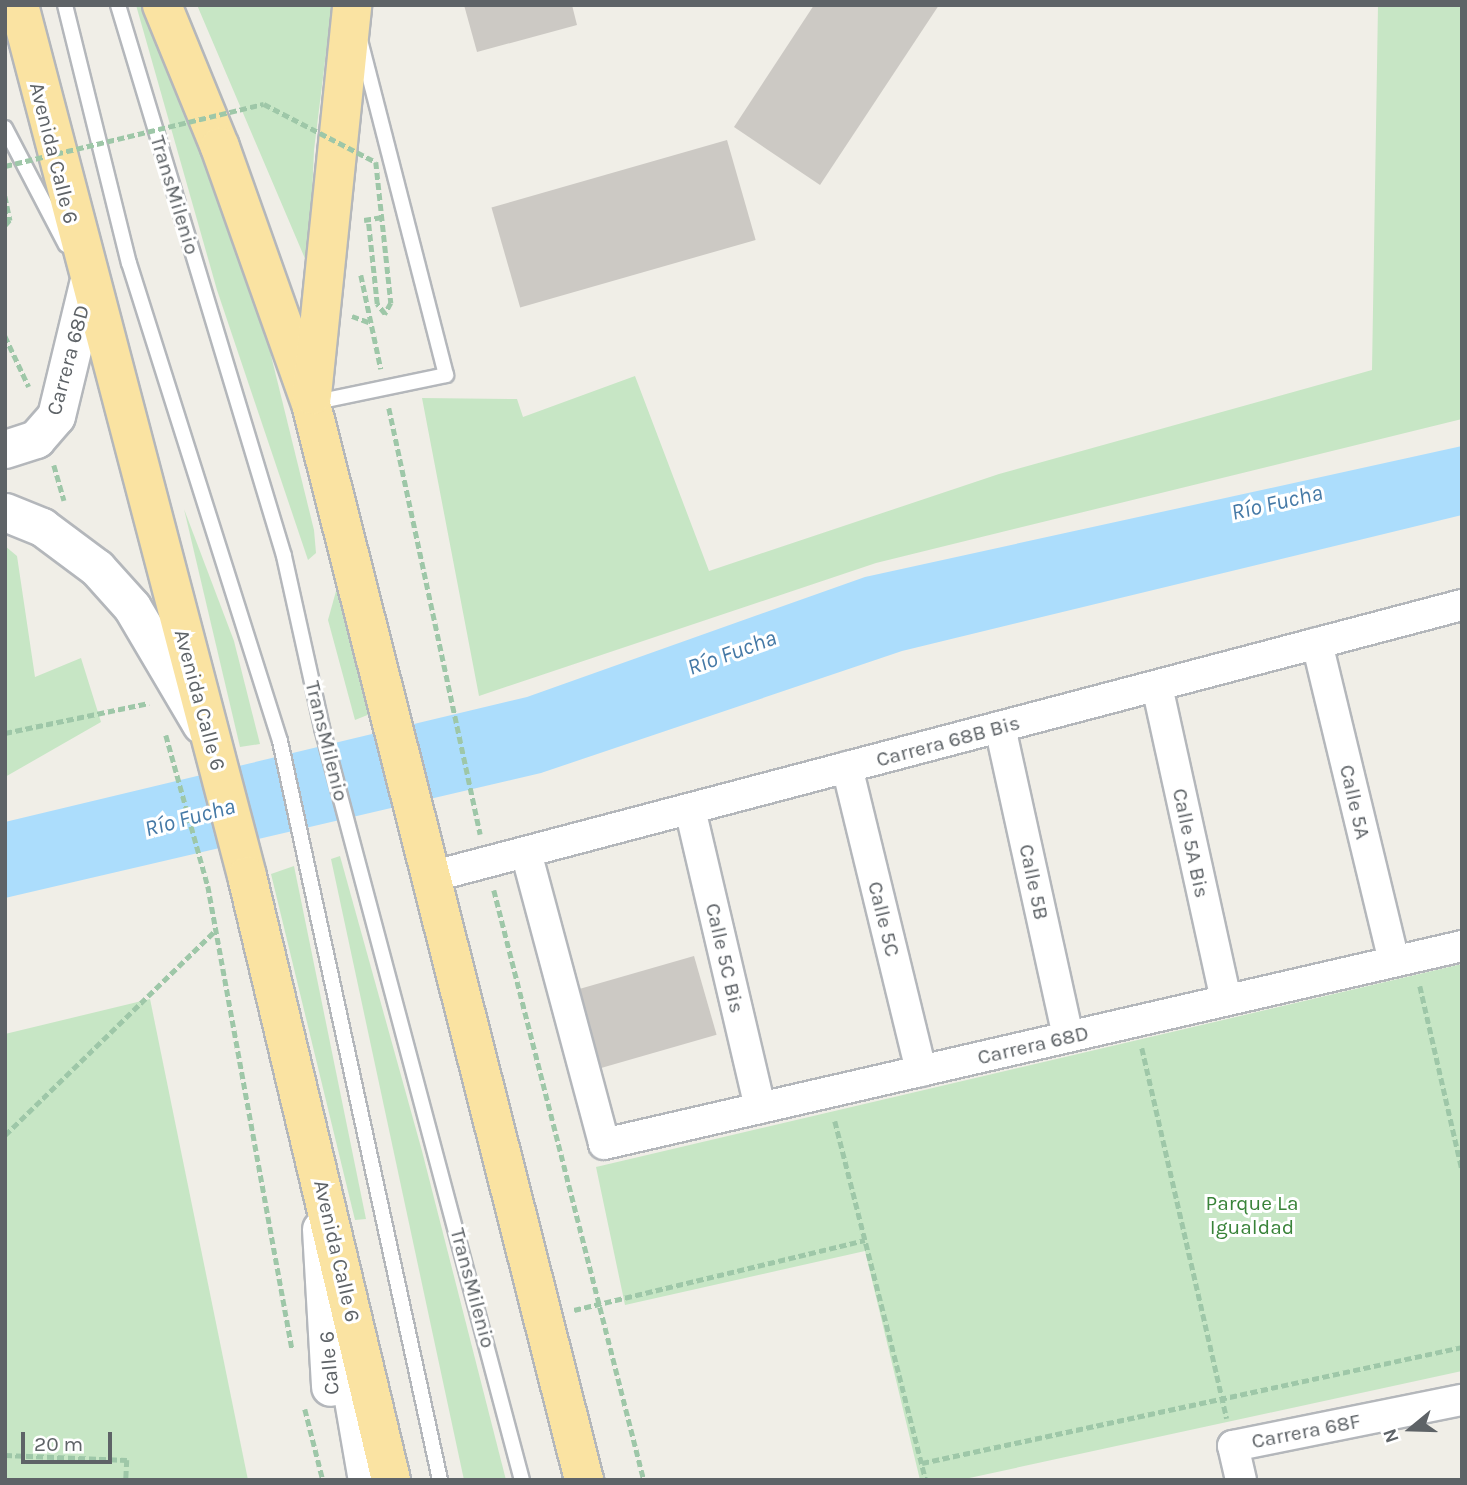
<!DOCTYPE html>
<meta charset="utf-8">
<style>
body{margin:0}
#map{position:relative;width:1467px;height:1485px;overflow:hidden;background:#f0eee7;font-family:Karla,sans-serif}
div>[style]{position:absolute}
.green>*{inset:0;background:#c7e6c5}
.water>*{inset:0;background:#acddfc}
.building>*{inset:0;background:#ccc9c4;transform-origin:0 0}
.path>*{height:4.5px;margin-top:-2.25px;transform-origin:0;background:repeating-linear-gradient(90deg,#9ec7a8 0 7px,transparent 0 10.5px)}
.roads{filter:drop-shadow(2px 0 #b4b7bb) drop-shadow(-2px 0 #b4b7bb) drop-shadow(0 2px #b4b7bb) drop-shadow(0 -2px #b4b7bb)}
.service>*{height:14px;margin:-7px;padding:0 7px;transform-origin:7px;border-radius:7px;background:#fff}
.minor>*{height:30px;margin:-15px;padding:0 15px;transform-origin:15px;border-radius:15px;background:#fff}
.tertiary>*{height:37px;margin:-18.5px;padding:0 18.5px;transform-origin:18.5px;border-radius:18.5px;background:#fff}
.trunk>*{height:38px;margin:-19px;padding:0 19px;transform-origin:19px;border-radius:19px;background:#fae3a2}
.path-bridge>*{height:4.5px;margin-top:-2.25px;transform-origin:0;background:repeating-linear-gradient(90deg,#9ec7a8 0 7px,transparent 0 10.5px)}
span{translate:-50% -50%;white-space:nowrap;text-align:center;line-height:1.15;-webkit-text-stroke:6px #fff;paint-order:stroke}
.street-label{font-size:21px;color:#5e6367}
.park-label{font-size:21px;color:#398339}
.water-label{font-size:23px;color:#4579a6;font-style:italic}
.frame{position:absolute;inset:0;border:7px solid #5e6367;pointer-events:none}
.north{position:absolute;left:1376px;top:1394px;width:70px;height:70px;-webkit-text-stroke:5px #fff;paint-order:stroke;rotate:251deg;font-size:19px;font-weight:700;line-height:28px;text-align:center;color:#5e6367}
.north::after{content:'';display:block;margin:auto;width:24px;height:32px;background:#5e6367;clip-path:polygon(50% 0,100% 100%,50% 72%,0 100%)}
.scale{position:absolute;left:21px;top:1432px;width:91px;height:32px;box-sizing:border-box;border:4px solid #5e6367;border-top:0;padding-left:9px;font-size:21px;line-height:24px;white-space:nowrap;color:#5e6367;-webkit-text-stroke:5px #fff;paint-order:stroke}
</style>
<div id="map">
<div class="green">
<div style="clip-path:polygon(136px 5px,148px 5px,250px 270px,314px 530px,316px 553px,308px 560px,217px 290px)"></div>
<div style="clip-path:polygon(197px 5px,332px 5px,314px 150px,309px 268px)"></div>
<div style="clip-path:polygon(1378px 5px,1462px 5px,1462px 419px,876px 563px,479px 696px,422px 398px,517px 399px,523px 417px,635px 376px,709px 571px,999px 474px,1372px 370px)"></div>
<div style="clip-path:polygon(184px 509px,234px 641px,260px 744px,240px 747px)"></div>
<div style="clip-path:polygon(5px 546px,17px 556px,35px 677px,81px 658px,101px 722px,5px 777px)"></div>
<div style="clip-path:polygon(338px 584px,370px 714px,355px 720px,328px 620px)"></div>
<div style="clip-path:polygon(340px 856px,422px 1151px,506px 1480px,464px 1480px,331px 859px)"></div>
<div style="clip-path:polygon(294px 866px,366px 1219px,355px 1220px,271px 874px)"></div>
<div style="clip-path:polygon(1462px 964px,1462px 1371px,960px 1480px,920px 1480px,865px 1251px,625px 1305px,596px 1167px)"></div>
<div style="clip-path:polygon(150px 999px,248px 1480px,5px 1480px,5px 1034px)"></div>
</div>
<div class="water">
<div style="clip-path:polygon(1462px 446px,1462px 515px,902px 651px,541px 773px,5px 898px,5px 822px,527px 697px,865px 577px)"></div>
</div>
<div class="building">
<div style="clip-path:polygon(464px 5px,572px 5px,577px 25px,477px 52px)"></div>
<div style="clip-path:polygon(814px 5px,939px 5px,820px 185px,734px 127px)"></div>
<div style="left:727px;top:140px;width:104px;height:245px;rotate:74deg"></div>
<div style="left:694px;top:956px;width:82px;height:122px;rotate:74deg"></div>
</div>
<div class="path">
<div style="left:5px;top:196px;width:25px;rotate:78deg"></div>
<div style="left:10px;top:220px;width:8px;rotate:130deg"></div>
<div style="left:364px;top:220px;width:19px;rotate:-9deg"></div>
<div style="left:361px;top:275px;width:96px;rotate:78deg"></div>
<div style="left:352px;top:316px;width:20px;rotate:20deg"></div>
<div style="left:5px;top:336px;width:56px;rotate:64.8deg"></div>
<div style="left:389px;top:408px;width:436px;rotate:77.9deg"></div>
<div style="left:54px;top:465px;width:37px;rotate:74deg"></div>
<div style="left:5px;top:733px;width:147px;rotate:-11.8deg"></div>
<div style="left:166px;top:735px;width:157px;rotate:74.5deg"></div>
<div style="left:208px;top:886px;width:471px;rotate:79.7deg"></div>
<div style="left:494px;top:890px;width:609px;rotate:75.74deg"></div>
<div style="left:1420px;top:986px;width:189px;rotate:77.1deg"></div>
<div style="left:1142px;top:1048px;width:380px;rotate:77.1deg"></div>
<div style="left:835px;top:1121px;width:370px;rotate:75.8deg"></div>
<div style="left:5px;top:1135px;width:293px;rotate:-44.2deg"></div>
<div style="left:574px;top:1310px;width:299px;rotate:-13.5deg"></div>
<div style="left:305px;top:1409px;width:73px;rotate:75.8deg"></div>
<div style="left:5px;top:1455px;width:122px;rotate:2.3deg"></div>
<div style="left:127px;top:1460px;width:20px;rotate:93deg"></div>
<div style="left:922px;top:1463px;width:552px;rotate:-12.12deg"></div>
</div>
<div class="roads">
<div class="service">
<div style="left:65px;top:5px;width:266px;rotate:76.1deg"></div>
<div style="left:129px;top:263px;width:501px;rotate:72.47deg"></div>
<div style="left:280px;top:741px;width:756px;rotate:77.78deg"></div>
<div style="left:118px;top:5px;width:575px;rotate:73.23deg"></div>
<div style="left:284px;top:556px;width:176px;rotate:77.5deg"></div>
<div style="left:322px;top:728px;width:778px;rotate:75.11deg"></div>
<div style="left:5px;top:128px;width:132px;rotate:62.5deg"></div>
<div style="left:312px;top:403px;width:137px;rotate:-11.8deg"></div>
<div style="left:446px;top:375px;width:343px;rotate:-104.4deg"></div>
</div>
<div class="minor">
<div style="left:1317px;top:643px;width:327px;rotate:76.4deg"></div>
<div style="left:1157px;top:686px;width:321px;rotate:77.6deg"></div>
<div style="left:1000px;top:727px;width:317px;rotate:77.6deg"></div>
<div style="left:847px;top:767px;width:313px;rotate:76.3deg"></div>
<div style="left:690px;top:809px;width:307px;rotate:76.8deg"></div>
<div style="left:526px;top:852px;width:302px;rotate:75deg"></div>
<div style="left:604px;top:1144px;width:881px;rotate:-12.99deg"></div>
<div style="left:434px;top:876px;width:1063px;rotate:-14.77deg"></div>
<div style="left:1241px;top:1480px;width:35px;rotate:-103deg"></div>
<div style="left:1233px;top:1446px;width:234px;rotate:-11.4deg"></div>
</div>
<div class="tertiary">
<div style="left:5px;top:449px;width:33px;rotate:-18deg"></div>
<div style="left:36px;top:439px;width:30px;rotate:-49deg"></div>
<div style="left:56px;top:416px;width:136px;rotate:-76.4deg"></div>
<div style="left:5px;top:512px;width:40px;rotate:22deg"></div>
<div style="left:42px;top:527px;width:69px;rotate:36.7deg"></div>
<div style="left:97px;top:568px;width:52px;rotate:48.1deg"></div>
<div style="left:132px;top:607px;width:136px;rotate:59.5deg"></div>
<div style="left:321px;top:1229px;width:158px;rotate:86.7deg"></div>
<div style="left:345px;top:1353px;width:129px;rotate:80.2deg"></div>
</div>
<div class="trunk">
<div style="left:19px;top:5px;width:900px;rotate:75.33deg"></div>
<div style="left:247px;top:876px;width:621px;rotate:76.59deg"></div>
<div style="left:162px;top:5px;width:153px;rotate:67.8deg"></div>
<div style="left:220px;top:147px;width:273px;rotate:70.5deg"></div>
<div style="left:311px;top:404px;width:1110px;rotate:75.76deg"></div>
<div style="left:312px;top:395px;width:392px;rotate:-84.1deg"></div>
</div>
</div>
<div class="path-bridge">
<div style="left:5px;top:166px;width:266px;rotate:-13.5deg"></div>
<div style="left:264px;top:104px;width:126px;rotate:27.4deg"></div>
<div style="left:376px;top:162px;width:142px;rotate:83.9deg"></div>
<div style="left:391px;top:303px;width:13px;rotate:119deg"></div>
<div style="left:385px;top:314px;width:13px;rotate:-129deg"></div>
<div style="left:377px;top:304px;width:84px;rotate:-96.1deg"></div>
</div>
<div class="street-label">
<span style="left:54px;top:153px;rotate:76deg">Avenida Calle 6</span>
<span style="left:175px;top:195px;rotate:73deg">TransMilenio</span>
<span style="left:68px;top:360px;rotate:-75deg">Carrera 68D</span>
<span style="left:200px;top:700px;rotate:75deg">Avenida Calle 6</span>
<span style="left:327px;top:741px;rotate:76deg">TransMilenio</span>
<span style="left:948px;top:741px;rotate:-15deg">Carrera 68B Bis</span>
<span style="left:1355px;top:802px;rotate:77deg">Calle 5A</span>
<span style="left:1191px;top:843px;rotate:78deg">Calle 5A Bis</span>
<span style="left:1034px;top:882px;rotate:78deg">Calle 5B</span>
<span style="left:884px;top:919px;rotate:76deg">Calle 5C</span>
<span style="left:725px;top:958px;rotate:77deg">Calle 5C Bis</span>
<span style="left:1033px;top:1045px;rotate:-13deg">Carrera 68D</span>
<span style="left:337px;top:1251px;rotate:77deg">Avenida Calle 6</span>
<span style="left:473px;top:1288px;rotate:75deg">TransMilenio</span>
<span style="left:329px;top:1363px;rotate:-95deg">Calle 6</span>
<span style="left:1306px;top:1431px;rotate:-11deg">Carrera 68F</span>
</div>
<div class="park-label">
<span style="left:1252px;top:1215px">Parque La<br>Igualdad</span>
</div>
<div class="water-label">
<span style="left:1277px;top:503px;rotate:-13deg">Río Fucha</span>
<span style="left:732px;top:653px;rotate:-20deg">Río Fucha</span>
<span style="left:190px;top:818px;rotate:-15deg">Río Fucha</span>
</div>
<div class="frame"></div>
<div class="north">N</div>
<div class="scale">20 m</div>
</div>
